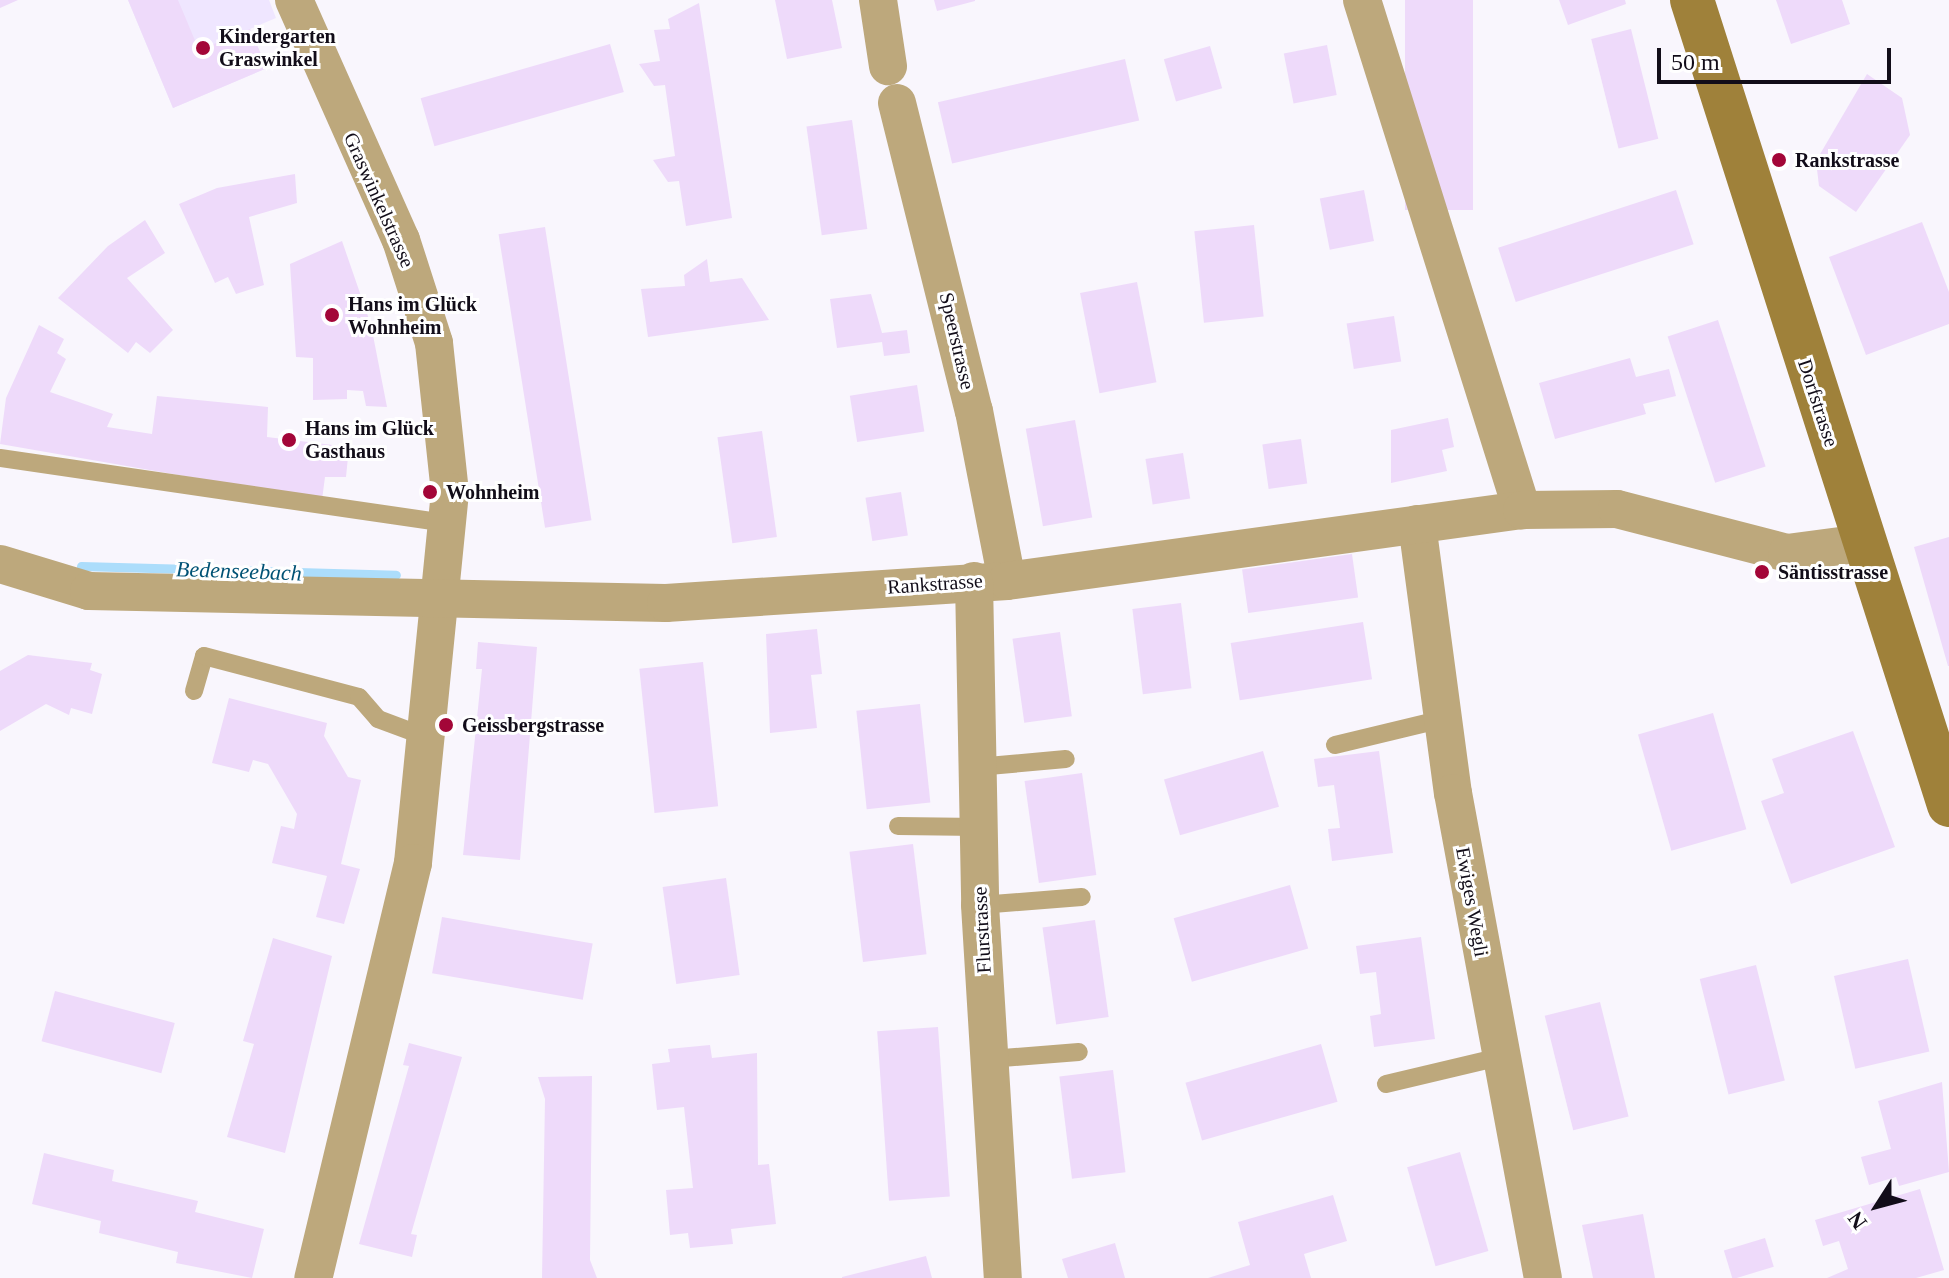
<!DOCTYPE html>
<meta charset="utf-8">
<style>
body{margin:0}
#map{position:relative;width:1949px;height:1278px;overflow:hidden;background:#f9f6fd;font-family:"Times New Roman",serif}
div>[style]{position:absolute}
.built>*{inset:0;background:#efe6ff}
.stream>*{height:9px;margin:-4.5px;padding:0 4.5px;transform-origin:4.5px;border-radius:4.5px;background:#acddfb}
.building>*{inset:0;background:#eedafa;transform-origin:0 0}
.service>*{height:18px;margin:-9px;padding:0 9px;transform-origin:9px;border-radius:9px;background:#bda87c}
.minor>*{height:38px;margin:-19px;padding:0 19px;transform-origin:19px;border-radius:19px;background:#bda87c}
.secondary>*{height:44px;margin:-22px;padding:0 22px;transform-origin:22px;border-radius:22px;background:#9f813a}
.dots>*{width:22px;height:22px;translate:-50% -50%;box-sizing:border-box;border:4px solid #fff;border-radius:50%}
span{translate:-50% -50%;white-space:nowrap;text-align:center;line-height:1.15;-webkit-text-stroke:6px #fff;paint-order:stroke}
.poi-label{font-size:20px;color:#120d19;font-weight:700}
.left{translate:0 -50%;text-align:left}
.street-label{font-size:20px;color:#120d19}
.water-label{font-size:22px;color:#005275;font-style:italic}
.north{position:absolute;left:1837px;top:1166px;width:80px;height:80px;-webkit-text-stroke:6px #fff;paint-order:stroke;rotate:234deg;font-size:22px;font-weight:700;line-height:32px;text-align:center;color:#120d19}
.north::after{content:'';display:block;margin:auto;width:28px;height:36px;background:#120d19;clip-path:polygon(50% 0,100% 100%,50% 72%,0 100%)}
.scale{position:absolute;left:1657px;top:48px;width:234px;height:36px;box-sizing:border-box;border:4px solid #120d19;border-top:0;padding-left:10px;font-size:24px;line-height:28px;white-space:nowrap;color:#120d19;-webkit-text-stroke:6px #fff;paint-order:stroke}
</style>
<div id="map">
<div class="built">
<div style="clip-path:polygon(128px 0,269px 0,276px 18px,250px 29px,267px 68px,173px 108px)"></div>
</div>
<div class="stream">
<div style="left:81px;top:566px;width:315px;rotate:1.6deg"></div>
</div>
<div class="building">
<div style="clip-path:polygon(0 0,18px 0,0 8px)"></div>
<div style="clip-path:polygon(128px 0,178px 0,199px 50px,250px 29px,267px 68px,173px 108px)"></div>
<div style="clip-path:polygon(775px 0,832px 0,842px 48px,787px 59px)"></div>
<div style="clip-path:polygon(934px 0,975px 0,975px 1px,937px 11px)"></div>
<div style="left:1405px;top:0;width:68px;height:210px"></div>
<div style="clip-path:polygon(1559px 0,1625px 0,1626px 4px,1568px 25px)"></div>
<div style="clip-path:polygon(1776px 0,1842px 0,1850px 24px,1791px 44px)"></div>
<div style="clip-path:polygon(699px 3px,732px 218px,686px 226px,679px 181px,668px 182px,653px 160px,675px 156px,665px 85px,654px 86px,639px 64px,660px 61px,654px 30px,670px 29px,668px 19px)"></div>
<div style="left:1631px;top:29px;width:113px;height:41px;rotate:76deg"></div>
<div style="left:610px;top:44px;width:50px;height:197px;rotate:74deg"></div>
<div style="left:1327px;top:45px;width:51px;height:44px;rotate:79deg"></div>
<div style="left:1210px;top:46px;width:44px;height:48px;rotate:74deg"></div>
<div style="left:1125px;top:59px;width:63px;height:192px;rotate:77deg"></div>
<div style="clip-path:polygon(1867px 74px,1902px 98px,1910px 135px,1856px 212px,1819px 186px,1816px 161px)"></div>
<div style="left:852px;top:120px;width:110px;height:46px;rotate:82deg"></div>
<div style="clip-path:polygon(295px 174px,297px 203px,249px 217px,264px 285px,236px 294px,228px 277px,215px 283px,179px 204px,217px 188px)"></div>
<div style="left:1364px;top:190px;width:52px;height:45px;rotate:79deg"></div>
<div style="left:1676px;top:190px;width:57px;height:187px;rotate:72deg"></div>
<div style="clip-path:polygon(145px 220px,165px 253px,127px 278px,173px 330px,150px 353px,136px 342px,128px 353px,58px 298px,108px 246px)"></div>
<div style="clip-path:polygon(1922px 222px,1949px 292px,1949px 324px,1866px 355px,1829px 257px)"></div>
<div style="left:1254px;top:225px;width:92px;height:60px;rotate:84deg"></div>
<div style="left:545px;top:227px;width:297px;height:47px;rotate:81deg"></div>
<div style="clip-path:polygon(342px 241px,371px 325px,387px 407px,366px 406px,363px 391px,347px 390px,347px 399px,313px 400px,313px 358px,296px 357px,290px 264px)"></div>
<div style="clip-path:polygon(707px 259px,710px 282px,742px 278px,769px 320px,648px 337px,641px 289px,685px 286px,684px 275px)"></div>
<div style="left:1137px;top:282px;width:102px;height:58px;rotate:79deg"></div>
<div style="clip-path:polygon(871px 294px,882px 333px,907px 330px,910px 353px,884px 356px,882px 342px,837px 348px,830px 299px)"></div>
<div style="left:1394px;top:316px;width:46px;height:48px;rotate:81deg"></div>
<div style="left:1718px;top:320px;width:154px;height:53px;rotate:72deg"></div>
<div style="clip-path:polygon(39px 325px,64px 339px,57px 353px,66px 359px,50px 392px,113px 414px,107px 427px,152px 434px,157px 396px,268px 407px,267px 437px,349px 447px,346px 477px,325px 477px,322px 500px,0 444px,6px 398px)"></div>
<div style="clip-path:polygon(1630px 358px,1636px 377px,1669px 369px,1676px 396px,1643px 404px,1646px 414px,1555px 439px,1539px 383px)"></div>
<div style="left:917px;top:385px;width:47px;height:68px;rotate:81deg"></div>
<div style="clip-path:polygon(1448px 418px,1454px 447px,1442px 450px,1447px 471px,1391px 483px,1391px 430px)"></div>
<div style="left:1075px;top:420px;width:99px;height:50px;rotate:80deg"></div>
<div style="left:762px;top:431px;width:107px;height:45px;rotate:82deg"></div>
<div style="left:1301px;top:439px;width:45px;height:39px;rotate:82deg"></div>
<div style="left:1183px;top:453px;width:46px;height:38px;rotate:81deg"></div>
<div style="left:901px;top:492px;width:44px;height:36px;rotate:81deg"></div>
<div style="clip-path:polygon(1949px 537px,1949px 666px,1948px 666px,1914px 547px)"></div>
<div style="left:1352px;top:554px;width:44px;height:111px;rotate:82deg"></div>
<div style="left:1181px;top:603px;width:86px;height:49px;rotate:83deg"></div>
<div style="left:1363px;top:622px;width:58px;height:134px;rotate:81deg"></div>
<div style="clip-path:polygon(817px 629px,822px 674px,811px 675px,817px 728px,770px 733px,766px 634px)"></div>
<div style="left:1060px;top:632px;width:85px;height:48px;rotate:82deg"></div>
<div style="clip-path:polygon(478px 642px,537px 647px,520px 860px,463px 855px,482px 669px,476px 669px)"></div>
<div style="clip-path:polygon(28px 655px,92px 663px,90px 670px,102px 674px,92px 714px,71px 708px,69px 715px,46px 704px,0 731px,0 671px)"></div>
<div style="left:703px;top:662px;width:145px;height:64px;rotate:84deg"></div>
<div style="clip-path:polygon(229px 698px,327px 723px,324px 736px,348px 777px,361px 780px,341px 864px,360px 869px,344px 924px,316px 917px,327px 876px,272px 863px,281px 826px,294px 829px,297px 814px,268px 764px,253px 760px,249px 772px,212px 763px)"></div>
<div style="left:920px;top:704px;width:99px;height:64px;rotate:84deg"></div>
<div style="left:1713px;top:713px;width:121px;height:78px;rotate:74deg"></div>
<div style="clip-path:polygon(1853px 731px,1895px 847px,1791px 884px,1761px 801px,1784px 793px,1772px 759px)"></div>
<div style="left:1263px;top:751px;width:58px;height:103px;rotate:74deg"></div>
<div style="clip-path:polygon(1379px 751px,1393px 853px,1332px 861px,1328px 829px,1340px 828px,1334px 785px,1318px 787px,1314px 759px)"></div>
<div style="left:1082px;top:773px;width:103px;height:58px;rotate:82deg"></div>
<div style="left:913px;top:844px;width:111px;height:64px;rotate:83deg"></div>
<div style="left:726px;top:878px;width:98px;height:64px;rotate:82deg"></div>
<div style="left:1290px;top:885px;width:66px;height:121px;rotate:74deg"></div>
<div style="left:442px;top:917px;width:153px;height:57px;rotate:10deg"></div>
<div style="left:1095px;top:920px;width:98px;height:53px;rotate:82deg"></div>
<div style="clip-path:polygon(1421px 937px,1435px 1039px,1374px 1047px,1370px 1016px,1381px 1014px,1376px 972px,1360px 974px,1356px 946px)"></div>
<div style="clip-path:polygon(273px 938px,332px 956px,285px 1153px,227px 1137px,254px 1044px,243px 1041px)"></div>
<div style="left:1908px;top:959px;width:95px;height:76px;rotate:77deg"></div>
<div style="left:1756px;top:965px;width:119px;height:58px;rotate:76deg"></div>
<div style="left:55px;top:991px;width:124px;height:52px;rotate:15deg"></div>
<div style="left:1600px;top:1002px;width:118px;height:57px;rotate:76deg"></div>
<div style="left:938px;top:1027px;width:170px;height:61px;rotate:86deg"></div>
<div style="clip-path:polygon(409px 1043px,462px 1057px,411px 1234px,417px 1235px,412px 1257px,359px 1244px,409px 1066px,403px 1065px)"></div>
<div style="left:1321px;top:1044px;width:60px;height:141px;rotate:74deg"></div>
<div style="clip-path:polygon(710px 1045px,712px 1058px,757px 1053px,758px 1165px,769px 1164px,776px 1224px,731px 1229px,733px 1244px,690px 1248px,688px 1233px,670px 1235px,666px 1190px,693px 1188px,684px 1107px,657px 1110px,652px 1064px,670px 1062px,668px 1049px)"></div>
<div style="left:1113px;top:1070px;width:103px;height:54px;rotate:83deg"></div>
<div style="clip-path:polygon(592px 1076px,590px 1260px,597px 1278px,542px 1278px,545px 1099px,538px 1077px)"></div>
<div style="clip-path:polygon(1942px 1082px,1949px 1172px,1899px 1186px,1896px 1177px,1869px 1185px,1861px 1157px,1891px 1149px,1878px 1101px)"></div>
<div style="left:1460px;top:1152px;width:103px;height:55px;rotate:74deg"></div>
<div style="clip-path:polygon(44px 1153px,114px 1170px,112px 1181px,198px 1201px,195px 1212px,264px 1229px,252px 1278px,176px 1263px,178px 1252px,99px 1233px,101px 1221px,32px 1204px)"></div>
<div style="clip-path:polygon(1920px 1189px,1944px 1270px,1916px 1278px,1827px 1278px,1848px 1269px,1839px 1241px,1823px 1246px,1815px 1220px)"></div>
<div style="clip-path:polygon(1333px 1195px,1347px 1241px,1304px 1254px,1311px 1278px,1208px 1278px,1250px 1265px,1238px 1222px)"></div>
<div style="clip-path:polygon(1643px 1214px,1655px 1278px,1593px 1278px,1582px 1225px)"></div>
<div style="left:1765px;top:1238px;width:30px;height:43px;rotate:73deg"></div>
<div style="clip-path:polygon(1115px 1243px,1125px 1278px,1068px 1278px,1062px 1259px)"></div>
<div style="clip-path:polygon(926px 1256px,932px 1278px,842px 1278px,842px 1277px)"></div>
</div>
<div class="service">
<div style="left:0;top:458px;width:453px;rotate:8.3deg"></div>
<div style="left:194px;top:691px;width:36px;rotate:-74deg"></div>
<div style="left:204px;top:656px;width:160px;rotate:14.8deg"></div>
<div style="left:359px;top:697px;width:29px;rotate:49deg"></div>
<div style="left:378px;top:719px;width:54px;rotate:20.4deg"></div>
<div style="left:1335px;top:745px;width:111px;rotate:-13.5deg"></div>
<div style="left:977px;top:767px;width:89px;rotate:-5.1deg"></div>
<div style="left:898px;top:826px;width:81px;rotate:0.7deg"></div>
<div style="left:980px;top:905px;width:102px;rotate:-4.5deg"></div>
<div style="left:990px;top:1059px;width:89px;rotate:-4.5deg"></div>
<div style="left:1386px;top:1084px;width:117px;rotate:-13.3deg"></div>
</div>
<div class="minor">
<div style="left:294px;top:0;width:263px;rotate:66deg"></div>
<div style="left:401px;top:240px;width:108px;rotate:72.2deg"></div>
<div style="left:434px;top:343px;width:150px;rotate:83.9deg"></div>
<div style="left:450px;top:492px;width:373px;rotate:95.7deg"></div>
<div style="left:413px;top:863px;width:427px;rotate:103.5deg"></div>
<div style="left:878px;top:0;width:67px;rotate:81.4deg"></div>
<div style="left:1362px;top:0;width:535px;rotate:72.58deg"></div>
<div style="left:897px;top:103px;width:317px;rotate:76deg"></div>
<div style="left:974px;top:411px;width:173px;rotate:79deg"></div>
<div style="left:1417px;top:524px;width:271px;rotate:82.4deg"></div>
<div style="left:1453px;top:793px;width:493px;rotate:79.5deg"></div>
<div style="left:0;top:564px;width:93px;rotate:16.9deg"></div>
<div style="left:89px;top:591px;width:577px;rotate:1.19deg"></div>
<div style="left:666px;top:603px;width:342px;rotate:-3.7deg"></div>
<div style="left:1007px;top:581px;width:520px;rotate:-7.85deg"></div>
<div style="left:1522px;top:510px;width:95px;rotate:-0.6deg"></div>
<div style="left:1617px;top:509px;width:176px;rotate:14.5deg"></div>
<div style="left:1787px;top:553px;width:78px;rotate:-7.4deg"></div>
<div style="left:974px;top:581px;width:324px;rotate:88.9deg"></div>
<div style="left:980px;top:905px;width:374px;rotate:86.5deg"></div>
</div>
<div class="secondary">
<div style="left:1692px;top:0;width:845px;rotate:72.29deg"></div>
</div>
<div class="dots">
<div style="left:203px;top:48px;background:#a30638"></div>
<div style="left:1779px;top:160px;background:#a30638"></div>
<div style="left:332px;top:315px;background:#a30638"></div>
<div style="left:289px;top:440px;background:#a30638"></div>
<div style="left:430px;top:492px;background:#a30638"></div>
<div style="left:1762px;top:572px;background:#a30638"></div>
<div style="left:446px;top:725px;background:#a30638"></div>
</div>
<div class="poi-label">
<span class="left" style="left:219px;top:48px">Kindergarten<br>Graswinkel</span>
<span class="left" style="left:1795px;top:160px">Rankstrasse</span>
<span class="left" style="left:348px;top:316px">Hans im Glück<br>Wohnheim</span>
<span class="left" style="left:305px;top:440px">Hans im Glück<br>Gasthaus</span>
<span class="left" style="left:446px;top:492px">Wohnheim</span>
<span class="left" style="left:1778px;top:572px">Säntisstrasse</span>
<span class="left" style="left:462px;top:725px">Geissbergstrasse</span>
</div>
<div class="street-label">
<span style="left:379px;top:200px;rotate:66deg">Graswinkelstrasse</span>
<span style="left:957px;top:341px;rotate:77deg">Speerstrasse</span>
<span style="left:1818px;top:403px;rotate:72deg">Dorfstrasse</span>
<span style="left:935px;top:584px;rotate:-4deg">Rankstrasse</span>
<span style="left:1472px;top:902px;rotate:80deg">Ewiges Wegli</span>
<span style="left:982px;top:930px;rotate:-93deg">Flurstrasse</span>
</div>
<div class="water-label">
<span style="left:239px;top:571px;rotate:2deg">Bedenseebach</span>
</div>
<div class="north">N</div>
<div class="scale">50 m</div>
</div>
